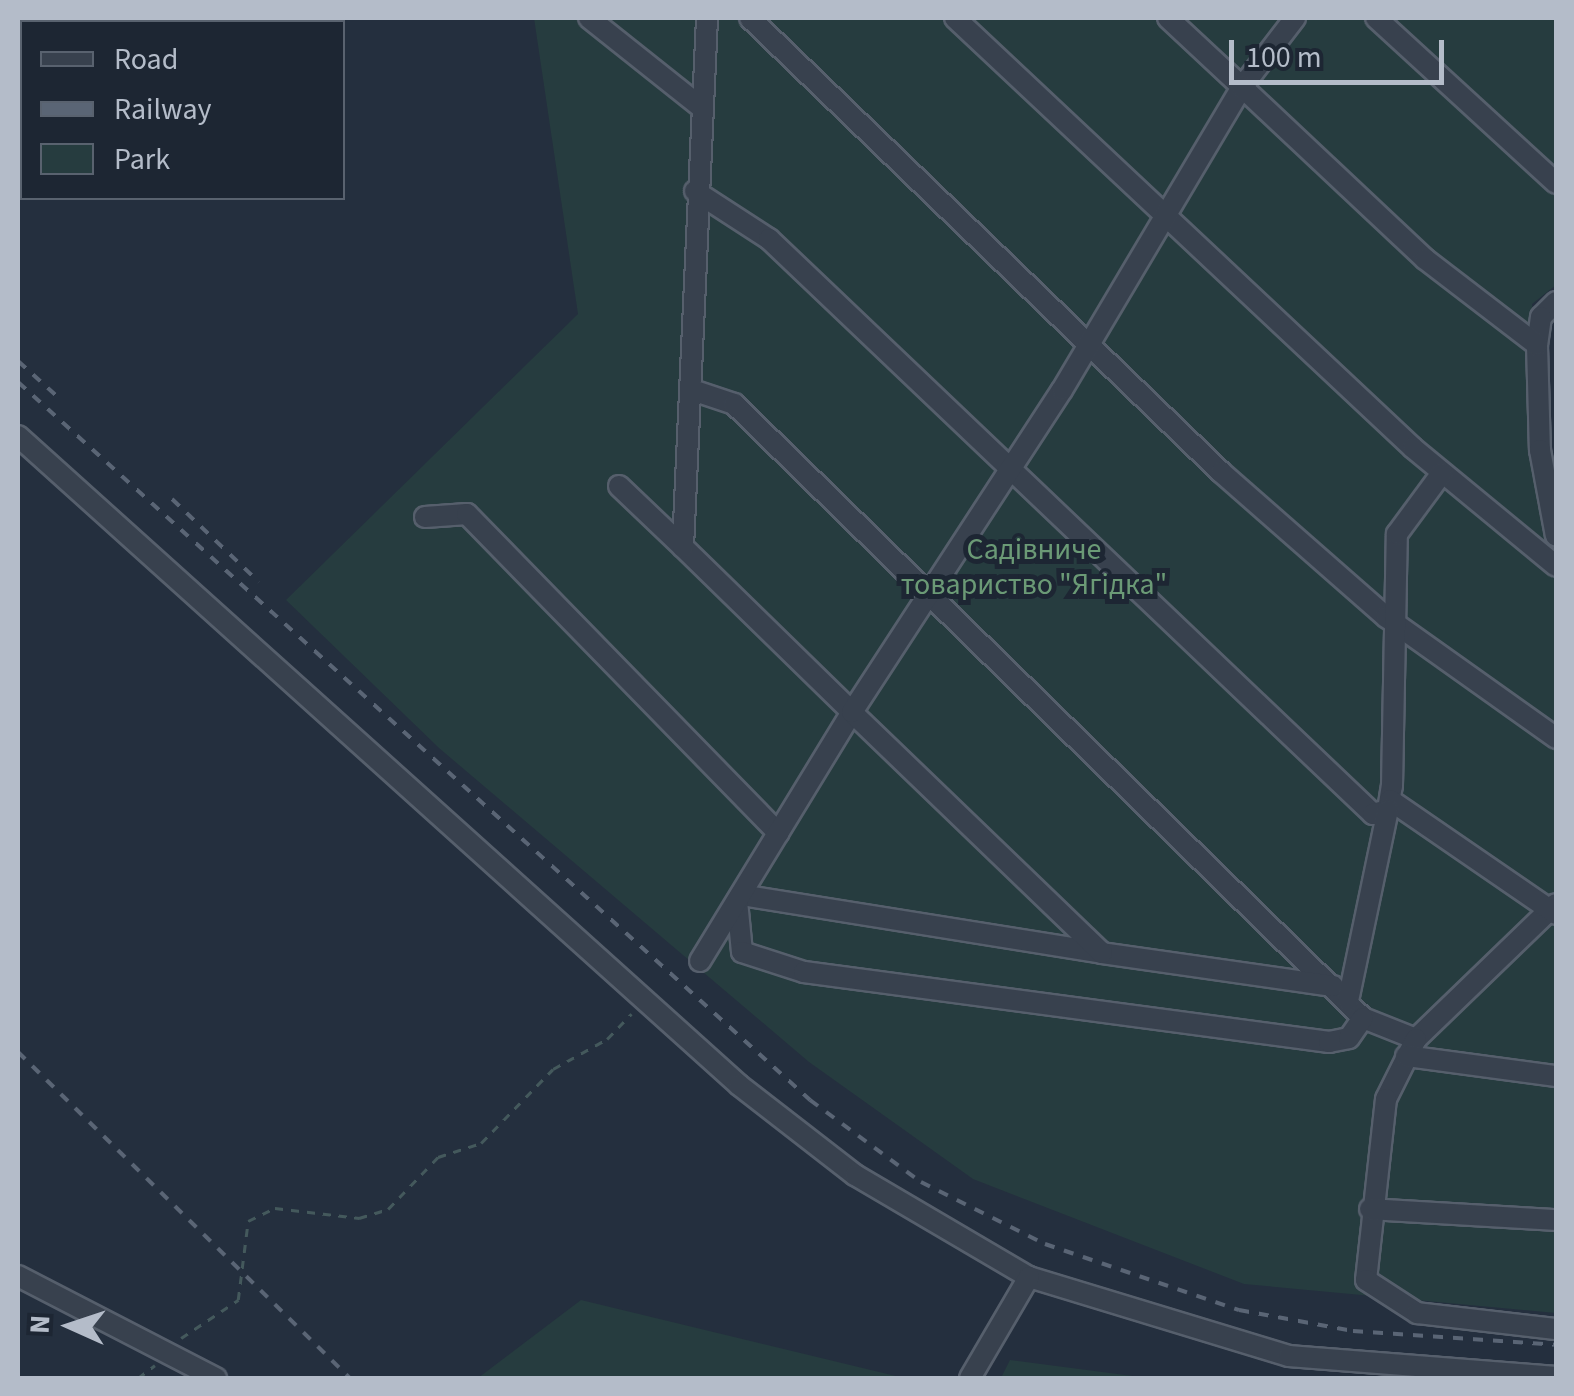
<!DOCTYPE html>
<meta charset="utf-8">
<style>
body{margin:0}
#map{position:relative;width:1574px;height:1396px;overflow:hidden;background:#242f3e;font-family:"Source Sans 3",sans-serif}
div>[style]{position:absolute}
.green>*{inset:0;background:#263c3f}
.path>*{height:2.5px;margin-top:-1.25px;transform-origin:0;background:repeating-linear-gradient(90deg,#44595c 0 8px,transparent 0 16px)}
.roads{filter:drop-shadow(2px 0 #565f6c) drop-shadow(-2px 0 #565f6c) drop-shadow(0 2px #565f6c) drop-shadow(0 -2px #565f6c)}
.minor>*{height:20px;margin:-10px;padding:0 10px;transform-origin:10px;border-radius:10px;background:#38414e}
.rail>*{height:4px;margin-top:-2px;transform-origin:0;background:repeating-linear-gradient(90deg,#5a6575 0 10px,transparent 0 20px)}
span{translate:-50% -50%;white-space:nowrap;text-align:center;line-height:1.15;-webkit-text-stroke:10px #1d2633;paint-order:stroke}
.park-label{font-size:30px;color:#6b9a76}
.frame{position:absolute;inset:0;border:20px solid #b4bcc9;pointer-events:none}
.legend{position:absolute;left:20px;top:20px;width:325px;height:180px;box-sizing:border-box;background:#1d2633;border:2px solid #59626f;margin:0;padding:12px 18px;list-style:none;font-size:30px;color:#b4bcc9}
.legend li{display:flex;align-items:center;gap:20px;height:50px}
.legend b{width:50px;border:2px solid #59626f}
.north{position:absolute;left:20px;top:1276px;width:100px;height:100px;-webkit-text-stroke:8px #1d2633;paint-order:stroke;rotate:273deg;font-size:28px;font-weight:700;line-height:40px;text-align:center;color:#b4bcc9}
.north::after{content:'';display:block;margin:auto;width:35px;height:45px;background:#b4bcc9;clip-path:polygon(50% 0,100% 100%,50% 72%,0 100%)}
.scale{position:absolute;left:1229px;top:40px;width:215px;height:45px;box-sizing:border-box;border:5px solid #b4bcc9;border-top:0;padding-left:12px;font-size:30px;line-height:35px;white-space:nowrap;color:#b4bcc9;-webkit-text-stroke:8px #1d2633;paint-order:stroke}
</style>
<div id="map">
<div class="green">
<div style="clip-path:polygon(534px 18px,1556px 18px,1556px 285px,1532px 304px,1556px 502px,1556px 1313px,1244px 1284px,973px 1179px,809px 1062px,439px 748px,286px 600px,578px 314px)"></div>
<div style="clip-path:polygon(581px 1300px,904px 1378px,478px 1378px)"></div>
<div style="clip-path:polygon(1010px 1360px,1148px 1378px,1001px 1378px)"></div>
</div>
<div class="path">
<div style="left:181px;top:1338px;width:69px;rotate:-33.7deg"></div>
<div style="left:238px;top:1300px;width:80px;rotate:-82.8deg"></div>
<div style="left:248px;top:1221px;width:30px;rotate:-26deg"></div>
<div style="left:275px;top:1208px;width:85px;rotate:6.8deg"></div>
<div style="left:359px;top:1218px;width:30px;rotate:-17deg"></div>
<div style="left:388px;top:1209px;width:72px;rotate:-46.1deg"></div>
<div style="left:438px;top:1157px;width:45px;rotate:-18deg"></div>
<div style="left:481px;top:1143px;width:103px;rotate:-45.8deg"></div>
<div style="left:553px;top:1069px;width:62px;rotate:-29.1deg"></div>
<div style="left:607px;top:1039px;width:35px;rotate:-46deg"></div>
<div style="left:80px;top:1378px;width:58px"></div>
<div style="left:138px;top:1378px;width:21px;rotate:-37deg"></div>
</div>
<div class="roads">
<div class="minor">
<div style="left:589px;top:18px;width:143px;rotate:38.5deg"></div>
<div style="left:750px;top:18px;width:654px;rotate:43.95deg"></div>
<div style="left:1221px;top:472px;width:220px;rotate:41.3deg"></div>
<div style="left:1386px;top:617px;width:209px;rotate:35.4deg"></div>
<div style="left:955px;top:18px;width:628px;rotate:43.19deg"></div>
<div style="left:1413px;top:448px;width:185px;rotate:39.5deg"></div>
<div style="left:1168px;top:18px;width:101px;rotate:43deg"></div>
<div style="left:1242px;top:87px;width:87px;rotate:-52.5deg"></div>
<div style="left:1376px;top:18px;width:244px;rotate:42.5deg"></div>
<div style="left:695px;top:191px;width:88px;rotate:33deg"></div>
<div style="left:769px;top:239px;width:834px;rotate:43.59deg"></div>
<div style="left:1373px;top:814px;width:16px;rotate:-15deg"></div>
<div style="left:1388px;top:810px;width:24px;rotate:-81deg"></div>
<div style="left:1392px;top:786px;width:252px;rotate:-88.9deg"></div>
<div style="left:1397px;top:534px;width:76px;rotate:-53.6deg"></div>
<div style="left:1556px;top:302px;width:21px;rotate:135deg"></div>
<div style="left:1541px;top:317px;width:28px;rotate:98deg"></div>
<div style="left:1537px;top:345px;width:105px;rotate:88.4deg"></div>
<div style="left:1540px;top:450px;width:87px;rotate:79.5deg"></div>
<div style="left:692px;top:390px;width:44px;rotate:18.4deg"></div>
<div style="left:734px;top:404px;width:879px;rotate:44.31deg"></div>
<div style="left:1363px;top:1018px;width:57px;rotate:21.6deg"></div>
<div style="left:1416px;top:1039px;width:194px;rotate:-44deg"></div>
<div style="left:18px;top:436px;width:970px;rotate:41.99deg"></div>
<div style="left:739px;top:1085px;width:147px;rotate:37.8deg"></div>
<div style="left:855px;top:1175px;width:202px;rotate:30.4deg"></div>
<div style="left:1029px;top:1277px;width:272px;rotate:16.9deg"></div>
<div style="left:1289px;top:1356px;width:268px;rotate:4.5deg"></div>
<div style="left:619px;top:486px;width:88px;rotate:43.6deg"></div>
<div style="left:425px;top:517px;width:42px;rotate:-4.1deg"></div>
<div style="left:467px;top:514px;width:446px;rotate:45.7deg"></div>
<div style="left:1390px;top:800px;width:201px;rotate:34.5deg"></div>
<div style="left:741px;top:895px;width:366px;rotate:9.1deg"></div>
<div style="left:737px;top:901px;width:51px;rotate:84.4deg"></div>
<div style="left:742px;top:952px;width:65px;rotate:17.9deg"></div>
<div style="left:804px;top:972px;width:530px;rotate:7.59deg"></div>
<div style="left:1329px;top:1042px;width:20px;rotate:-11deg"></div>
<div style="left:1349px;top:1038px;width:24px;rotate:-55deg"></div>
<div style="left:700px;top:961px;width:292px;rotate:-58.6deg"></div>
<div style="left:852px;top:712px;width:236px;rotate:-135.7deg"></div>
<div style="left:683px;top:547px;width:530px;rotate:-87.4deg"></div>
<div style="left:1333px;top:986px;width:233px;rotate:-171.9deg"></div>
<div style="left:1102px;top:953px;width:347px;rotate:-136.1deg"></div>
<div style="left:852px;top:712px;width:384px;rotate:-56.9deg"></div>
<div style="left:1062px;top:390px;width:352px;rotate:-59.3deg"></div>
<div style="left:1242px;top:87px;width:251px;rotate:43.2deg"></div>
<div style="left:1425px;top:259px;width:141px;rotate:37.5deg"></div>
<div style="left:1348px;top:1001px;width:195px;rotate:-78.2deg"></div>
<div style="left:1416px;top:1039px;width:67px;rotate:116.6deg"></div>
<div style="left:1386px;top:1099px;width:182px;rotate:96.3deg"></div>
<div style="left:1366px;top:1280px;width:61px;rotate:32.9deg"></div>
<div style="left:1417px;top:1313px;width:140px;rotate:6.6deg"></div>
<div style="left:1406px;top:1056px;width:151px;rotate:7.6deg"></div>
<div style="left:1370px;top:1209px;width:186px;rotate:3.4deg"></div>
<div style="left:18px;top:1276px;width:223px;rotate:27.3deg"></div>
<div style="left:970px;top:1378px;width:117px;rotate:-59.7deg"></div>
</div>
</div>
<div class="rail">
<div style="left:18px;top:361px;width:57px;rotate:42.1deg"></div>
<div style="left:18px;top:382px;width:1069px;rotate:42.19deg"></div>
<div style="left:810px;top:1100px;width:138px;rotate:36.5deg"></div>
<div style="left:921px;top:1182px;width:139px;rotate:26.6deg"></div>
<div style="left:1045px;top:1244px;width:205px;rotate:18.8deg"></div>
<div style="left:1239px;top:1310px;width:116px;rotate:10.4deg"></div>
<div style="left:1353px;top:1331px;width:203px;rotate:3.9deg"></div>
<div style="left:172px;top:499px;width:120px;rotate:43.7deg"></div>
<div style="left:18px;top:1052px;width:465px;rotate:44.5deg"></div>
</div>
<div class="park-label">
<span style="left:1034px;top:567px">Садівниче<br>товариство "Ягідка"</span>
</div>
<div class="frame"></div>
<ul class="legend">
<li><b style="height:12px;background:#38414e"></b>Road</li>
<li><b style="height:12px;background:#5a6575"></b>Railway</li>
<li><b style="height:28px;background:#263c3f"></b>Park</li>
</ul>
<div class="north">N</div>
<div class="scale">100 m</div>
</div>
